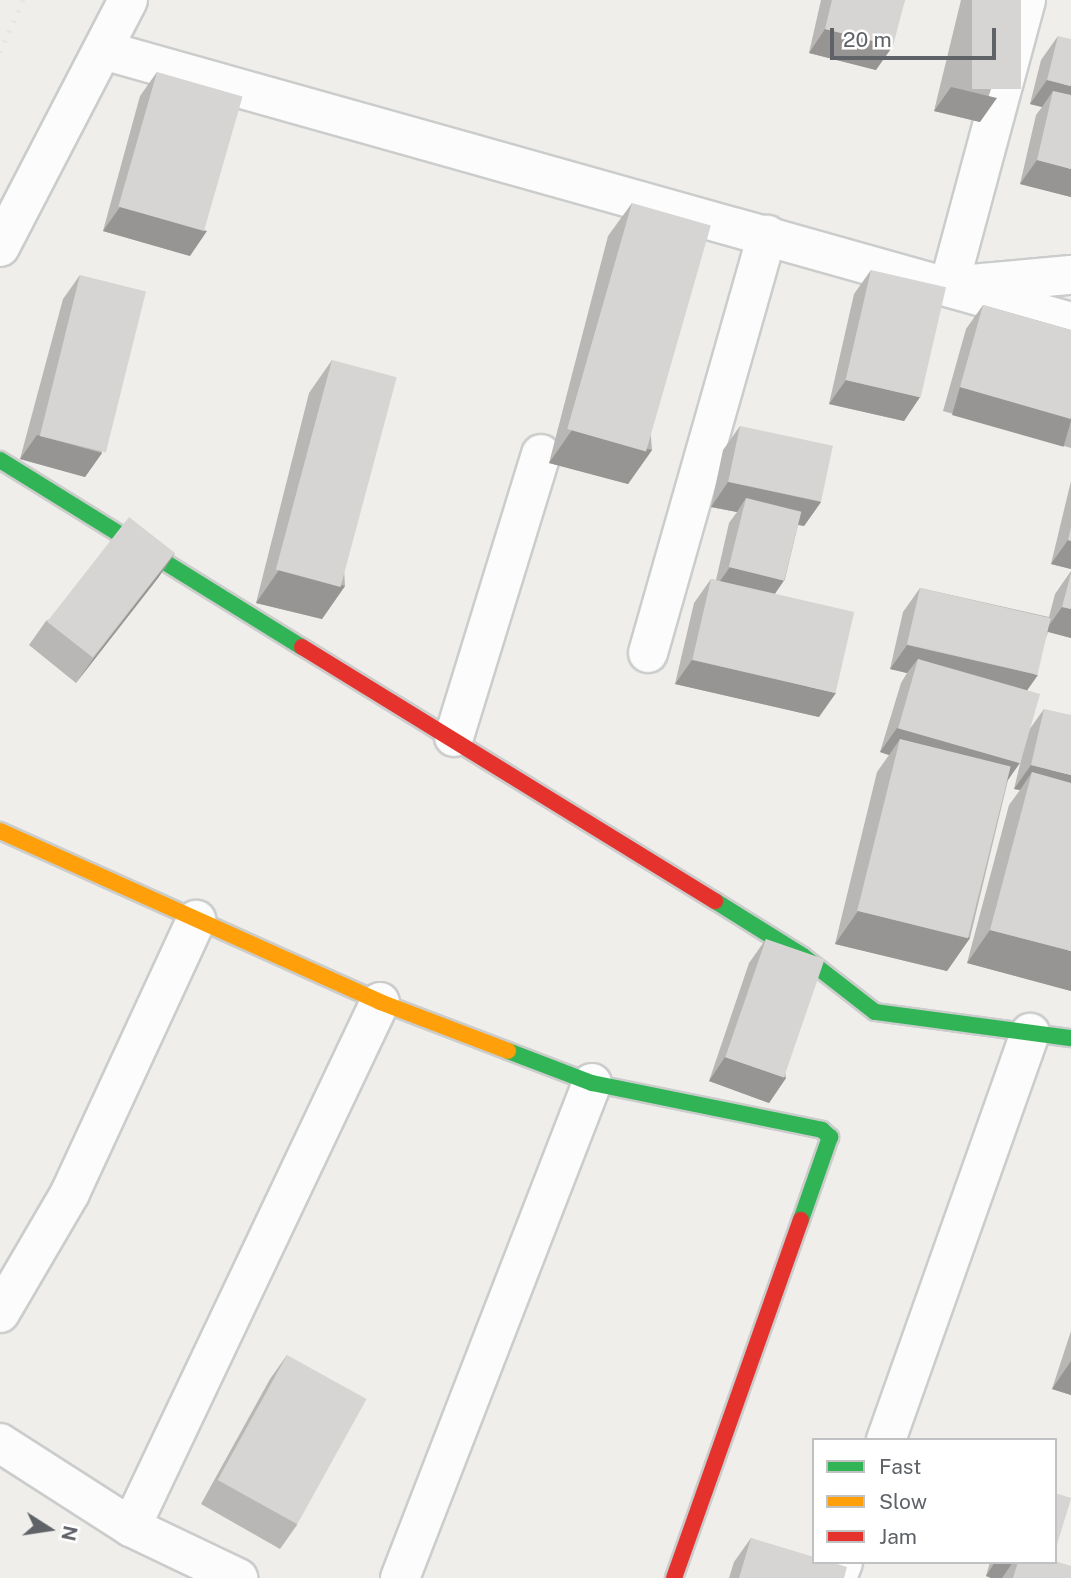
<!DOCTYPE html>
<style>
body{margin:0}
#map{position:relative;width:1071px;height:1578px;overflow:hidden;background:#efeeea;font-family:"Public Sans",sans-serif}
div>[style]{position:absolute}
.roads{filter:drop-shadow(2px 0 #cbcccc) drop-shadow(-2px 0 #cbcccc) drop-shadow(0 2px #cbcccc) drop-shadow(0 -2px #cbcccc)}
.street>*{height:38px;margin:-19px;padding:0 19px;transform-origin:19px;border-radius:19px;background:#fdfcfc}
.fast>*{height:16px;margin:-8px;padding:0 8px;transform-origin:8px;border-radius:8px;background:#30b455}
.slow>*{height:16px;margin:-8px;padding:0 8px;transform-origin:8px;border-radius:8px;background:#ff9f0a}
.jam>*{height:16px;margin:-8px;padding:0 8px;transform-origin:8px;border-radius:8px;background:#e5322d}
.rail>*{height:5px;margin-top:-2.5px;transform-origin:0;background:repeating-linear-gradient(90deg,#e4e4e4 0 2px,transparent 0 11px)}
.wall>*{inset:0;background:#b8b7b5}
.shaded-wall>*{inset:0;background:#969594;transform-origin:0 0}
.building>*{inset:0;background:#d6d5d3;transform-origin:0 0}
span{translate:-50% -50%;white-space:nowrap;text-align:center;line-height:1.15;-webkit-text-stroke:7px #fff;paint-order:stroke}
.legend{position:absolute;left:812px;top:1438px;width:245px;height:126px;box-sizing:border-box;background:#fff;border:2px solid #bfc1c3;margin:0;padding:9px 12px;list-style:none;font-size:21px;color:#5f6368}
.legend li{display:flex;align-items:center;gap:14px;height:35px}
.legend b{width:35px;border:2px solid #bfc1c3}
.north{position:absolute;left:14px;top:1494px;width:70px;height:70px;-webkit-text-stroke:5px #fff;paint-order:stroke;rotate:102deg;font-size:19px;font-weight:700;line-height:28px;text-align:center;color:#5f6368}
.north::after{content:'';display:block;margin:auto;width:24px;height:32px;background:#5f6368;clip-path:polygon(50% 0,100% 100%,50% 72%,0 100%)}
.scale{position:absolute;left:830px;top:28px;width:166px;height:32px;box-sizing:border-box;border:4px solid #5f6368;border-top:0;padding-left:9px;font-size:21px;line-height:24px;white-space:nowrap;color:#5f6368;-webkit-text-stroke:5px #fff;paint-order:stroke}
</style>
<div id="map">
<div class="roads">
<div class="street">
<div style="left:1026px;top:0;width:296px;rotate:105.1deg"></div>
<div style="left:949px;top:286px;width:122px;rotate:-5.2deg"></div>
<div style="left:103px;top:50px;width:1005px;rotate:15.69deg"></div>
<div style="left:0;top:247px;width:278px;rotate:-62.6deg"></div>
<div style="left:648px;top:653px;width:435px;rotate:-74.1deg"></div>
<div style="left:454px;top:737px;width:296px;rotate:-72.9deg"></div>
<div style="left:0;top:1313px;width:139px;rotate:-59.7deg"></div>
<div style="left:70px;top:1193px;width:301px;rotate:-65.2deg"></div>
<div style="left:886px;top:1440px;width:432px;rotate:-70.5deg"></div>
<div style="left:0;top:1443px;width:156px;rotate:32.7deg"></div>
<div style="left:131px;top:1527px;width:119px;rotate:25.5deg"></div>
<div style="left:131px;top:1527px;width:581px;rotate:-64.63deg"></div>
<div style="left:400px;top:1578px;width:531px;rotate:-68.8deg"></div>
<div style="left:837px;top:1578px;width:17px;rotate:-69deg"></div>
</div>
<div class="fast">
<div style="left:0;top:460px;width:355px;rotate:31.8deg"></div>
<div style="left:715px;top:901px;width:104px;rotate:32deg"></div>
<div style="left:803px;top:956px;width:91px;rotate:37.9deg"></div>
<div style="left:875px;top:1012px;width:198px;rotate:7.6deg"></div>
<div style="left:508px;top:1051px;width:90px;rotate:20.9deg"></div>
<div style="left:592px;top:1083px;width:235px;rotate:11.5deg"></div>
<div style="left:822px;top:1130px;width:11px;rotate:41deg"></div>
<div style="left:830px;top:1137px;width:88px;rotate:109.3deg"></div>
</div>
<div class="slow">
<div style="left:0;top:831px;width:417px;rotate:24.2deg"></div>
<div style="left:380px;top:1002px;width:137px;rotate:20.9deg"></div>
</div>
<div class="jam">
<div style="left:302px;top:647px;width:485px;rotate:31.6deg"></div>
<div style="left:674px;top:1578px;width:380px;rotate:-70.5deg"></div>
</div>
</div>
<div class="rail">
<div style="left:0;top:52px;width:57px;rotate:-66.1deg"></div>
</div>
<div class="wall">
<div style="clip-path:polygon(821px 0,905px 0,876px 70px,809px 53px)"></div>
<div style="clip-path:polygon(961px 0,1021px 0,980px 122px,934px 111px)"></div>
<div style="clip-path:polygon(1058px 36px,1071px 197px,1020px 184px,1036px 115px,1042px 107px,1030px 104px,1041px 60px)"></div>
<div style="clip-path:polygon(157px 72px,190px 256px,103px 231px,140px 96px)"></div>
<div style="clip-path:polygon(632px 203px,652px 450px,628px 484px,549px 463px,608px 236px)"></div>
<div style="clip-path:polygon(871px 270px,920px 397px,904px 421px,829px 404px,854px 294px)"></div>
<div style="clip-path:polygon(80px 275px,102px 453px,85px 477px,20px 459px,63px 299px)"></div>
<div style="clip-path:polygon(983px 305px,1071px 330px,1071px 448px,943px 411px,966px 329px)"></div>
<div style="clip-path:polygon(332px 360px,345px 586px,322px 619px,256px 603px,309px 393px)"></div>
<div style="clip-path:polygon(740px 426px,821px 502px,804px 526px,798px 525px,785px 579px,775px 593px,819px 717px,675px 684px,694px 603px,711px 579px,716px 580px,729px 523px,737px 512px,711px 507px,723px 450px)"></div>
<div style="clip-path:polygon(1071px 481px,1071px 569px,1051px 564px)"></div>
<div style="clip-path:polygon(175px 553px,158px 578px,76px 683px,29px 645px,46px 621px)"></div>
<div style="clip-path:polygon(1071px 571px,1071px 638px,1048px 632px,1027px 691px,1029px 730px,1044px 709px,1071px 991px,967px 963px,1009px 805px,1020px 790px,1014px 789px,1022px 756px,1008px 780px,970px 938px,947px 971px,835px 944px,877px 772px,889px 755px,880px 752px,901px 683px,907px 673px,890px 669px,903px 612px,920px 588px,1049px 617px,1055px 594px)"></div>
<div style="clip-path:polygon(766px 939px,786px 1078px,769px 1103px,709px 1081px,749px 963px)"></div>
<div style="clip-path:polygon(1071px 1331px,1071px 1395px,1052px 1389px)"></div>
<div style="clip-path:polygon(287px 1355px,297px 1525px,280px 1549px,201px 1504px,270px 1379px)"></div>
<div style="clip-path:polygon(751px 1538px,844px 1578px,729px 1578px,734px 1562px)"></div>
<div style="clip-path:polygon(990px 1562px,1055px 1562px,1071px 1578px,991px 1578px,986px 1576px)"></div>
</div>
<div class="shaded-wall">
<div style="clip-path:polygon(825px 29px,893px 46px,876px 70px,809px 53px)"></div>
<div style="clip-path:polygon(1047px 80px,1071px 86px,1071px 114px,1053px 91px,1042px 107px,1030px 104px)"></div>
<div style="clip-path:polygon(951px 87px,997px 98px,980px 122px,934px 111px)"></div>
<div style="clip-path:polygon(1037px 160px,1071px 169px,1071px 197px,1020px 184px)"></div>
<div style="clip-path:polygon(120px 207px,207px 231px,190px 256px,103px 231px)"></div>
<div style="clip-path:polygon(846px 380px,920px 397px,904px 421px,829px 404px)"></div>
<div style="left:960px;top:387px;width:116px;height:29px;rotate:16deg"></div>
<div style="clip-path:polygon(572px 430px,652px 450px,628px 484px,549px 463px)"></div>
<div style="clip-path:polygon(37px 435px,102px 453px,85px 477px,20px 459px)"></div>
<div style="clip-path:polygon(728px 482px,821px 502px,804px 526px,743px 513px,746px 498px,737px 512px,711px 507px)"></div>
<div style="clip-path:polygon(1068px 540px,1071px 541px,1071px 569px,1051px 564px)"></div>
<div style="clip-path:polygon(175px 553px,158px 578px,76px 683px,93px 659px)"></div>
<div style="clip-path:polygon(730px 567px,785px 579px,768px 604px,713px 591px)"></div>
<div style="clip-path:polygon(279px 570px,345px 586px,322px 619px,256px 603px)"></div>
<div style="clip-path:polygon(1062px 607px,1071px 609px,1071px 638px,1045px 631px)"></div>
<div style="clip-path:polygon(907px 645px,1038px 675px,1021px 699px,918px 659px,907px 673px,890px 669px)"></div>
<div style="clip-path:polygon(692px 660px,836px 693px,819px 717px,675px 684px)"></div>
<div style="clip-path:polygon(897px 728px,1020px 763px,1003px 787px,900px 739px,889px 755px,880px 752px)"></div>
<div style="clip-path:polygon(1031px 765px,1071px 775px,1071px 804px,1032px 772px,1020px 790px,1014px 789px)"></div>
<div style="clip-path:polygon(858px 911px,970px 938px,947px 971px,835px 944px)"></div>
<div style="clip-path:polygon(990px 930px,1071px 951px,1071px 991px,967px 963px)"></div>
<div style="clip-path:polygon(725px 1057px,786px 1078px,769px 1103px,709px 1081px)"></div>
<div style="clip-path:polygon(1071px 1361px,1071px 1395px,1052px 1389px)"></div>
<div style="clip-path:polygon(995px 1562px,1013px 1562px,1002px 1578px,991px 1578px,986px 1576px)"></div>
</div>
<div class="building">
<div style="clip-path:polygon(832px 0,905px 0,893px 46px,825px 29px)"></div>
<div style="left:972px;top:0;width:49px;height:89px"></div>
<div style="clip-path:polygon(1058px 36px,1071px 39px,1071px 86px,1047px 80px)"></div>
<div style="left:157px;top:72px;width:89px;height:140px;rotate:16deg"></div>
<div style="clip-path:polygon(1053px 91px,1071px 95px,1071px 169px,1037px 160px)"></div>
<div style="left:632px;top:203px;width:82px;height:235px;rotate:16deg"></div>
<div style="left:871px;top:270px;width:77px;height:113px;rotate:13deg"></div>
<div style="left:80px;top:275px;width:68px;height:166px;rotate:14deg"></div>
<div style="clip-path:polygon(983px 305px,1071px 330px,1071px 419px,960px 387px)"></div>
<div style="left:332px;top:360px;width:67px;height:217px;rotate:15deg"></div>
<div style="left:740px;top:426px;width:95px;height:57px;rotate:12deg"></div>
<div style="left:746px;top:498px;width:57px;height:71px;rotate:14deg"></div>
<div style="left:129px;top:517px;width:58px;height:133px;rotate:38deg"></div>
<div style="clip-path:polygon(1071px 527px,1071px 541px,1068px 540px)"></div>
<div style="clip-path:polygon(1071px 573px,1071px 609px,1062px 607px)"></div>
<div style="left:711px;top:579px;width:147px;height:83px;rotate:13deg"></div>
<div style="left:920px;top:588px;width:134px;height:58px;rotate:13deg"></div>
<div style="left:918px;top:659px;width:127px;height:72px;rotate:16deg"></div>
<div style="clip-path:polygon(1044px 709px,1071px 715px,1071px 775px,1031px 765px)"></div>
<div style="left:900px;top:739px;width:114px;height:177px;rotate:14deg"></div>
<div style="clip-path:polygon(1032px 772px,1071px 783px,1071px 951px,990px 930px)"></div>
<div style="left:766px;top:939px;width:62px;height:125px;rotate:19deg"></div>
<div style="left:287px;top:1355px;width:91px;height:143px;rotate:29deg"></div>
<div style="left:1055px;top:1493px;width:17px;height:68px;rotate:17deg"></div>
<div style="clip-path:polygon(751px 1538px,814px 1557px,814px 1562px,831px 1562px,847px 1567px,844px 1578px,739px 1578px)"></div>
<div style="clip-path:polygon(1055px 1561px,1071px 1566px,1071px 1578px,1013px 1578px,1018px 1562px,1055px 1562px)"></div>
</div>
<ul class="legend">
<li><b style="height:9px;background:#30b455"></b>Fast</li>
<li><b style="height:9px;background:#ff9f0a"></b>Slow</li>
<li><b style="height:9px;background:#e5322d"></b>Jam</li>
</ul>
<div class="north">N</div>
<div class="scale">20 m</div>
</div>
